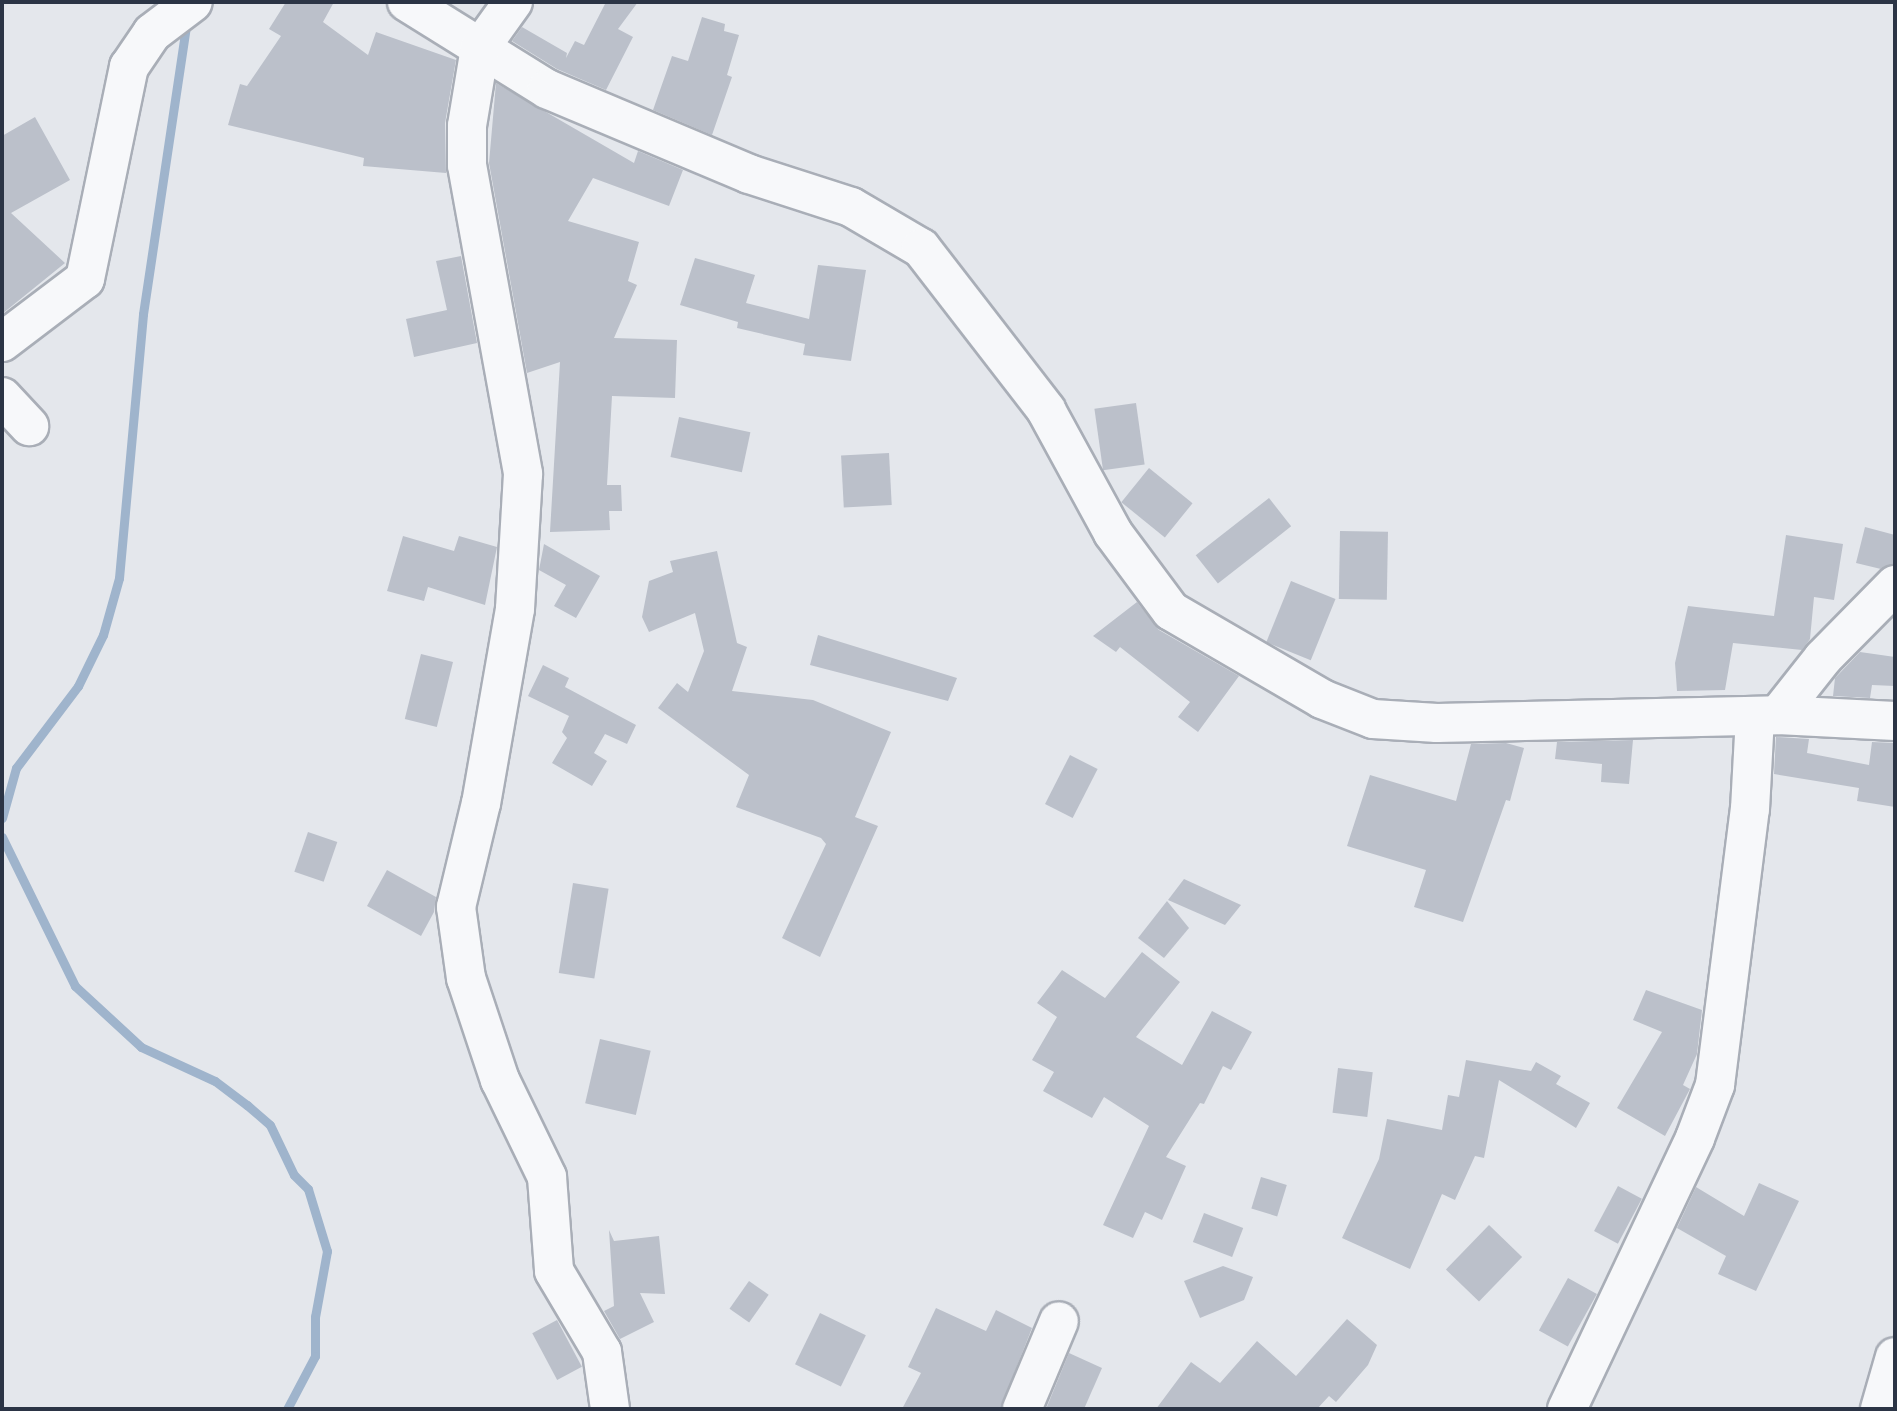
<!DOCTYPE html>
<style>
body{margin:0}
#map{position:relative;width:1897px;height:1411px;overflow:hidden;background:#e4e7ec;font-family:"PT Sans Narrow",sans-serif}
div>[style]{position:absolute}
.stream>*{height:9px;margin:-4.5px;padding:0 4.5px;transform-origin:4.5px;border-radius:4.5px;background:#9fb4cc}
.building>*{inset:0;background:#bbc0ca;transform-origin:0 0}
.roads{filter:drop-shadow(2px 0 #a9aeb7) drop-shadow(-2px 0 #a9aeb7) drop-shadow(0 2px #a9aeb7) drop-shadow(0 -2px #a9aeb7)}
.street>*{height:38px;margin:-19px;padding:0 19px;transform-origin:19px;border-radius:19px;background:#f7f8fa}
span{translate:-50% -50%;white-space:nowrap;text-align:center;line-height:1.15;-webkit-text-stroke:6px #f4f6f9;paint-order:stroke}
.frame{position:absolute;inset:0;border:4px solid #2b3445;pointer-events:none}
</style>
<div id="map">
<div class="stream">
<div style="left:2px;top:818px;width:52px;rotate:-74.4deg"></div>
<div style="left:16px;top:768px;width:103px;rotate:-52.9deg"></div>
<div style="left:78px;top:686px;width:57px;rotate:-63.9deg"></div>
<div style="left:103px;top:635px;width:59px;rotate:-74.3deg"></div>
<div style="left:119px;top:578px;width:265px;rotate:-84.8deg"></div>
<div style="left:143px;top:314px;width:292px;rotate:-81.5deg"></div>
<div style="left:2px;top:837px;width:166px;rotate:63.9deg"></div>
<div style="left:75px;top:986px;width:90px;rotate:42.7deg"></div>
<div style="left:141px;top:1047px;width:81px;rotate:24.7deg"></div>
<div style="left:215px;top:1081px;width:40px;rotate:37deg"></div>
<div style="left:247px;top:1105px;width:30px;rotate:41deg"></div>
<div style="left:270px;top:1125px;width:55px;rotate:64.4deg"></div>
<div style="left:294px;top:1175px;width:20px;rotate:45deg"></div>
<div style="left:308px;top:1189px;width:65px;rotate:73deg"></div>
<div style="left:327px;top:1251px;width:67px;rotate:100.3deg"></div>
<div style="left:315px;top:1317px;width:39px;rotate:90deg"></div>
<div style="left:315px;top:1356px;width:60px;rotate:117.8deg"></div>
</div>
<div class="building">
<div style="clip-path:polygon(286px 2px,334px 2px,323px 22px,368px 55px,376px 32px,456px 60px,445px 123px,446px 173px,363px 166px,364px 158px,228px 125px,240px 84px,247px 86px,281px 36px,269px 29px)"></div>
<div style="clip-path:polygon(606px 2px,638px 2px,618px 29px,633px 37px,606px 90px,557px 69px,512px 41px,522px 27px,567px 53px,566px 58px,575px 41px,584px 45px)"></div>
<div style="clip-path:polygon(702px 17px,725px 24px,724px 31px,739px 35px,727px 75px,732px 77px,712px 135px,653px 110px,672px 56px,688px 61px)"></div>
<div style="clip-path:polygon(496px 83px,634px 163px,638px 151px,683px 170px,669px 206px,593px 178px,568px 221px,639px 242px,628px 281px,637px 285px,614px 338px,677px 340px,675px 398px,612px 396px,607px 485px,621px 485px,622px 511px,609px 511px,610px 530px,550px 532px,560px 362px,527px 373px,489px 163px)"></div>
<div style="clip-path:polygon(35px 117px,70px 180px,11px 213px,65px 263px,2px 314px,2px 136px)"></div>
<div style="clip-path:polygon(461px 256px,477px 343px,414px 357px,406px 319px,447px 310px,436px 261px)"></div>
<div style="clip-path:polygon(695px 258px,755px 275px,746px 303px,809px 319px,818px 265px,866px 270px,851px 361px,803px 355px,805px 344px,737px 328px,738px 322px,680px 305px)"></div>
<div style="left:1136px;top:403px;width:62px;height:42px;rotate:82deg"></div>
<div style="left:679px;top:417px;width:73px;height:41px;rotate:12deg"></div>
<div style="left:889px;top:453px;width:52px;height:48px;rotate:87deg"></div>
<div style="left:1149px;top:468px;width:56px;height:44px;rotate:39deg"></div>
<div style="left:1269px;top:498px;width:36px;height:93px;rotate:52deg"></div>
<div style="clip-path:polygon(1865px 527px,1895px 535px,1895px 564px,1881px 569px,1856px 563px)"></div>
<div style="left:1340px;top:531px;width:48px;height:68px;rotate:1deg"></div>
<div style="clip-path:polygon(1786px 535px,1843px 544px,1834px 600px,1814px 597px,1810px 639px,1802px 650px,1733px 643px,1725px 690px,1677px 691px,1675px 663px,1688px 606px,1774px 616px)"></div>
<div style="clip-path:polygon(403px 536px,454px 551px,459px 536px,497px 547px,485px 605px,428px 587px,424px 601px,387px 591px)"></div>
<div style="clip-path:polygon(544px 544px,600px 576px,576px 618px,554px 606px,566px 585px,539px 570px)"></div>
<div style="clip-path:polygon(717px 551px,737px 643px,747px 647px,732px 691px,813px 700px,891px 732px,855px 817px,878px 826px,820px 957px,782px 938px,826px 844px,821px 838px,736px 807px,749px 775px,658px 708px,677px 683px,688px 692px,704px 651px,695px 613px,649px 632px,642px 617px,649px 581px,673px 572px,670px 561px)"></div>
<div style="left:1291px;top:581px;width:48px;height:66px;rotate:22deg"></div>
<div style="clip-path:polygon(1137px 602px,1159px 630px,1239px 676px,1198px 732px,1178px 717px,1190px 702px,1120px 647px,1116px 652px,1093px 636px)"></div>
<div style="clip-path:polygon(818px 635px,957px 678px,948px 701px,810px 665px)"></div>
<div style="clip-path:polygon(1860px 652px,1895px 657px,1895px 686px,1872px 685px,1870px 698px,1833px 696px,1835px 678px)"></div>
<div style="left:421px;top:654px;width:33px;height:67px;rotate:14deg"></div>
<div style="clip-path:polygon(543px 665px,569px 678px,565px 687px,636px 725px,627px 744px,605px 734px,594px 753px,607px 761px,592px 786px,552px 763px,567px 738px,562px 732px,569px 716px,528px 696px)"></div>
<div style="clip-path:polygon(1776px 737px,1809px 739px,1807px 753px,1869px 765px,1872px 742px,1895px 743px,1895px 807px,1857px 801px,1859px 788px,1774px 774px)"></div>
<div style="clip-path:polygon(1633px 740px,1629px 784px,1601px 782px,1602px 764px,1555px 759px,1557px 742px)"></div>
<div style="clip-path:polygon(1506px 743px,1524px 748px,1510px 801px,1506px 800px,1463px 922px,1414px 907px,1426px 870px,1347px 846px,1370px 775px,1456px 801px,1471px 744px)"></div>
<div style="left:1070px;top:755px;width:31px;height:55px;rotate:27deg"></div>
<div style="left:308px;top:832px;width:31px;height:42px;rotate:19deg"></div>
<div style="clip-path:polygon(387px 870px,436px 897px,434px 912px,421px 936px,367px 906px)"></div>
<div style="clip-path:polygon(1184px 879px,1241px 905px,1225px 925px,1168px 900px)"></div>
<div style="left:573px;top:883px;width:36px;height:91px;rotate:9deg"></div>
<div style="clip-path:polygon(1167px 901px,1189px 928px,1164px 958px,1138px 938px)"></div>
<div style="clip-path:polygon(1142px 952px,1180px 982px,1136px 1037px,1182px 1065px,1212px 1011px,1252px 1032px,1231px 1070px,1223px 1066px,1204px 1104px,1200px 1103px,1166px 1157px,1186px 1166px,1162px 1220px,1145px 1212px,1133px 1238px,1103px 1225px,1149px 1126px,1104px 1097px,1092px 1118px,1043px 1091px,1054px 1072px,1032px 1060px,1057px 1017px,1037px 1003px,1062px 970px,1105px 998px)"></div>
<div style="clip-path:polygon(1646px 990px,1702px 1010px,1697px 1054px,1683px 1085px,1690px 1089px,1665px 1136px,1617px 1108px,1662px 1032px,1633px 1020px)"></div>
<div style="left:600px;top:1039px;width:52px;height:66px;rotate:13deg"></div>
<div style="clip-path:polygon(1466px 1060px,1531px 1071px,1536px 1062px,1561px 1076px,1556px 1084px,1590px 1103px,1576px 1128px,1499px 1080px,1484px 1158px,1475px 1156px,1455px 1200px,1442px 1194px,1410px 1269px,1342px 1238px,1379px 1159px,1387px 1119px,1442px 1130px,1448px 1095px,1459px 1097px)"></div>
<div style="left:1338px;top:1068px;width:35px;height:45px;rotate:7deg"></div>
<div style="left:1261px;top:1177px;width:27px;height:33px;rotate:17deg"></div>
<div style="clip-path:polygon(1759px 1183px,1799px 1201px,1756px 1291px,1718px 1274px,1726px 1256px,1677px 1228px,1696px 1187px,1744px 1216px)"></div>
<div style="left:1618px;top:1186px;width:27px;height:51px;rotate:28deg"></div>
<div style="left:1204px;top:1213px;width:42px;height:31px;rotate:21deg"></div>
<div style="left:1489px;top:1225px;width:46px;height:62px;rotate:44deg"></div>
<div style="clip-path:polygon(609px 1230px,614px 1241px,659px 1236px,665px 1294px,640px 1293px,654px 1322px,620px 1339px,604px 1311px,614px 1306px)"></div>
<div style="clip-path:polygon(1223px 1266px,1253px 1277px,1244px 1300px,1200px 1318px,1184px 1281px)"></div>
<div style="left:1568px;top:1278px;width:33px;height:60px;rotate:29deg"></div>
<div style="left:749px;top:1281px;width:24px;height:34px;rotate:35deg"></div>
<div style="clip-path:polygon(936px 1308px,986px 1331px,996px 1310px,1032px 1328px,1000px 1409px,902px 1409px,921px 1373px,908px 1367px)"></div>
<div style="left:820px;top:1313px;width:51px;height:57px;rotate:26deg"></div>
<div style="clip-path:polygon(1347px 1319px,1377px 1345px,1368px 1365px,1336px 1402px,1329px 1396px,1317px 1409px,1156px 1409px,1191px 1362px,1220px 1383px,1257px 1341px,1296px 1376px)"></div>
<div style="left:557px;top:1320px;width:53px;height:28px;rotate:62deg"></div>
<div style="clip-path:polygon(1069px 1353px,1102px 1368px,1084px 1409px,1046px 1409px)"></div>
</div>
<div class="roads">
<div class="street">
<div style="left:407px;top:2px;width:165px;rotate:31.9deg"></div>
<div style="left:547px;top:89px;width:219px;rotate:22.8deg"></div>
<div style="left:749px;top:174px;width:107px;rotate:17.9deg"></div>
<div style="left:851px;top:207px;width:81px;rotate:30.4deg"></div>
<div style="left:921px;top:248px;width:205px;rotate:52.3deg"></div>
<div style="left:1046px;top:410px;width:140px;rotate:61.4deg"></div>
<div style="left:1113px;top:533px;width:97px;rotate:53.4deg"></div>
<div style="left:1171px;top:611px;width:175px;rotate:30.2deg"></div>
<div style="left:1322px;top:699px;width:55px;rotate:21.4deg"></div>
<div style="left:1373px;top:719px;width:64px;rotate:3.6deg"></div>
<div style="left:1437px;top:723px;width:341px;rotate:-1.3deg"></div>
<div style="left:1778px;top:715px;width:117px;rotate:2.9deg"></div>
<div style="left:513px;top:2px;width:57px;rotate:125.7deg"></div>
<div style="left:480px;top:48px;width:79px;rotate:99.5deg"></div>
<div style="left:467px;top:126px;width:39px;rotate:90deg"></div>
<div style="left:467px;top:165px;width:314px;rotate:79.7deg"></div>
<div style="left:523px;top:474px;width:135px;rotate:93.4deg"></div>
<div style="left:515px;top:609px;width:197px;rotate:99.9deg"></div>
<div style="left:481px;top:803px;width:107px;rotate:103.5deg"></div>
<div style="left:456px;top:907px;width:72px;rotate:82deg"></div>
<div style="left:466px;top:978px;width:108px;rotate:71.6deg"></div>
<div style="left:500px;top:1080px;width:108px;rotate:64.1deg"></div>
<div style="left:547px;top:1177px;width:94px;rotate:85.7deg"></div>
<div style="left:554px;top:1271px;width:94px;rotate:59.3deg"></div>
<div style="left:602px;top:1352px;width:58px;rotate:82deg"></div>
<div style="left:2px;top:342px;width:104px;rotate:-37.2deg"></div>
<div style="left:85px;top:279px;width:217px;rotate:-78.3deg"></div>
<div style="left:129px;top:67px;width:41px;rotate:-55.9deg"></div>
<div style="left:152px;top:33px;width:51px;rotate:-37.1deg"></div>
<div style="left:2px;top:397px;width:40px;rotate:47deg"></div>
<div style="left:1778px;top:715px;width:73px;rotate:-51.7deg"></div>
<div style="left:1823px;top:658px;width:103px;rotate:-45.4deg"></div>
<div style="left:1022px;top:1409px;width:95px;rotate:-67.2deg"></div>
<div style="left:1567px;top:1409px;width:300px;rotate:-64.7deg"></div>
<div style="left:1695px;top:1138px;width:57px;rotate:-69.3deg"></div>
<div style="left:1715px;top:1085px;width:278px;rotate:-82.8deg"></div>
<div style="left:1750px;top:809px;width:91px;rotate:-86.9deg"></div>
<div style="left:1880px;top:1409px;width:54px;rotate:-73.9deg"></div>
</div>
</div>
<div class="frame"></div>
</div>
